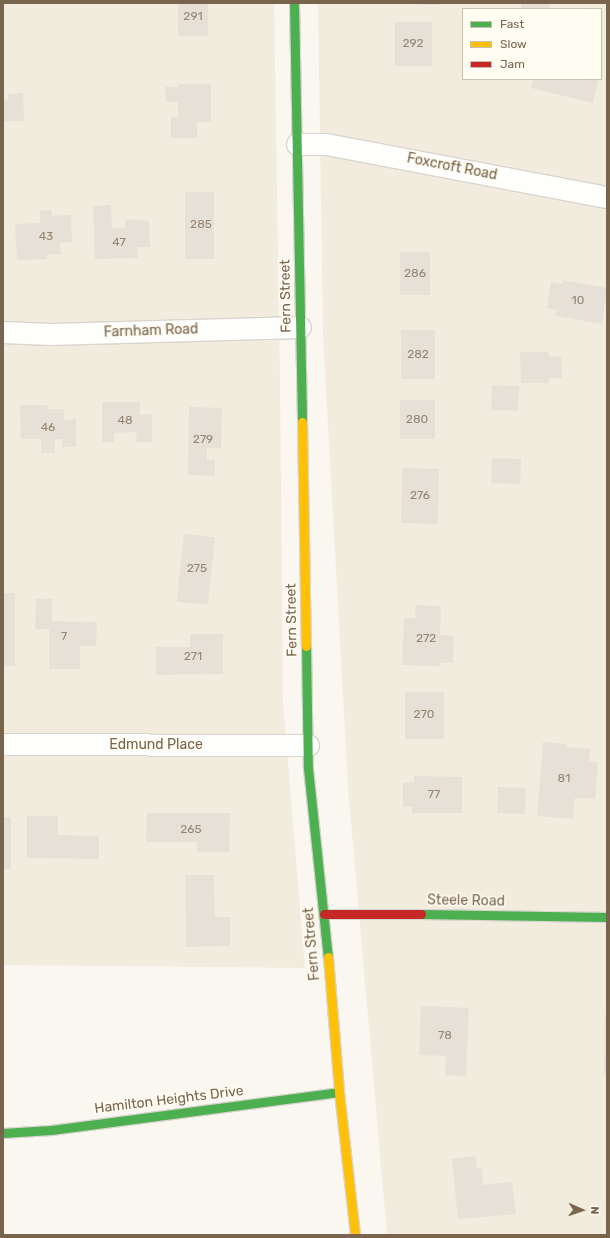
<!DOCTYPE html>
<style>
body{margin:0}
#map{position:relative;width:610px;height:1238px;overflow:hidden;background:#f9f7f0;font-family:Rubik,sans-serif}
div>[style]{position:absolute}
.residential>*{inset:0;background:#f2ecde}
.building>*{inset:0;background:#e6e0d7;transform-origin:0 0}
.roads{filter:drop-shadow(1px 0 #d9d4cd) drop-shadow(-1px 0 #d9d4cd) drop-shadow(0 1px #d9d4cd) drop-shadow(0 -1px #d9d4cd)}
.street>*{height:21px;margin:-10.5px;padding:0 10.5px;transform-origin:10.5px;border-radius:10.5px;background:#fefefd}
.fast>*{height:9px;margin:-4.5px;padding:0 4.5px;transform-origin:4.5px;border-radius:4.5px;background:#4caf50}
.slow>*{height:9px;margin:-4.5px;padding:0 4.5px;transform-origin:4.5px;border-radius:4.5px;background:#ffc107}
.jam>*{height:9px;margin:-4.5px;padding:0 4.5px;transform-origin:4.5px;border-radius:4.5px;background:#c62828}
span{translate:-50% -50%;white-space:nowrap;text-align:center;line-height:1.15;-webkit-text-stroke:3px #fffcf2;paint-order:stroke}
.number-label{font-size:12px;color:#968572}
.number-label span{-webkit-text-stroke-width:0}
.street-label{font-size:14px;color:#79644d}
.frame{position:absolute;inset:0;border:4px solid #79644d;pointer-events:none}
.legend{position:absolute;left:462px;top:8px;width:140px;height:72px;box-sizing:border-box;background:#fffcf2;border:1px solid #c9bfb0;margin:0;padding:5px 7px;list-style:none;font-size:12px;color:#79644d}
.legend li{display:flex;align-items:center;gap:8px;height:20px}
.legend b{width:20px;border:1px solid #c9bfb0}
.north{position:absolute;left:562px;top:1190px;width:40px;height:40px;-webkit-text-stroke:3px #fffcf2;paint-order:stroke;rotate:92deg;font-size:11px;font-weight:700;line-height:16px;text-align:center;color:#79644d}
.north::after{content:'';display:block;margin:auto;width:14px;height:18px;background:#79644d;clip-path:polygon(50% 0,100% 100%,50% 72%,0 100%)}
</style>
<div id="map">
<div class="residential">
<div style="clip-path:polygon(3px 3px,274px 3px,280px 379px,283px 701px,305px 968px,3px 965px)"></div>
<div style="clip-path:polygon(evenodd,318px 3px,607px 3px,607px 1235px,387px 1235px,348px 787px,323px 337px,318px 3px,463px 9px,601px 9px,601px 79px,463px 79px,463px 9px)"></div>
</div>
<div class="building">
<div style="left:178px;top:3px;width:30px;height:33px"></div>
<div style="clip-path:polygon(398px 3px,440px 3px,440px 5px,398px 4px)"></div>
<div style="left:521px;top:3px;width:29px;height:6px"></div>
<div style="left:395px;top:22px;width:37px;height:44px"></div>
<div style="clip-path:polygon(533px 79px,598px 79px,593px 103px,531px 88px)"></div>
<div style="clip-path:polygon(178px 84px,211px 84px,211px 122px,197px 122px,197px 138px,171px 138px,171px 117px,178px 117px,178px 102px,166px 102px,165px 87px,178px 87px)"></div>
<div style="clip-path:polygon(23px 93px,24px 121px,3px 121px,3px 100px,8px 99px,8px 94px)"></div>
<div style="left:185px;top:192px;width:29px;height:67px"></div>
<div style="clip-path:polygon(111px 205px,112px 228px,125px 228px,125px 219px,149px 221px,150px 247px,137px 247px,138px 258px,95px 259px,93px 206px)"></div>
<div style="clip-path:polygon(51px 210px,52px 216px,71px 215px,72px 242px,60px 243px,61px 254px,47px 255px,47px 259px,17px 260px,15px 224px,40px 223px,40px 211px)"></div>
<div style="left:400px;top:252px;width:30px;height:43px"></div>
<div style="clip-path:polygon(562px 280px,607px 288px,602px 324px,555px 316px,556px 310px,547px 308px,551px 282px,562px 284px)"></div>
<div style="left:401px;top:330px;width:34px;height:49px"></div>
<div style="clip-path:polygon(520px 352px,548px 352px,549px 357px,561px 356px,562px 378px,549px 378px,549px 383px,521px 383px)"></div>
<div style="left:492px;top:385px;width:27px;height:25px;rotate:2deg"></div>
<div style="left:400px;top:400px;width:35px;height:39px"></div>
<div style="clip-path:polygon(102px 402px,140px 402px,140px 415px,152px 414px,152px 442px,137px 442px,136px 432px,114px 433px,114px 442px,102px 442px)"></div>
<div style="clip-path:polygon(20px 405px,47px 405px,48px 409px,64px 409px,64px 420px,76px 419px,76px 447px,62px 447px,62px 439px,55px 439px,55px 453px,41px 453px,41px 439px,21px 439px)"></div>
<div style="clip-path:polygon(189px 407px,222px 408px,221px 448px,207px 448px,207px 460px,215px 460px,215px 476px,188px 475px)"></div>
<div style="left:492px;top:458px;width:29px;height:25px;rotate:2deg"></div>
<div style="clip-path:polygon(404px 468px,439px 469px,438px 524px,401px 523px,402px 469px)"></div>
<div style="left:184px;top:534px;width:31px;height:68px;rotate:6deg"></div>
<div style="left:3px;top:593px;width:12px;height:73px"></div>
<div style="clip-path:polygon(36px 599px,52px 599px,52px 621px,97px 622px,96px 646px,80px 646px,80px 669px,49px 669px,49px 629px,35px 629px)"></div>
<div style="clip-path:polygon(416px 605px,441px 606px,440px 635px,454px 636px,453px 663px,440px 663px,440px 666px,402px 665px,404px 618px,415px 618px)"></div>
<div style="clip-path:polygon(190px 634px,223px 634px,223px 674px,156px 675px,156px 647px,190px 647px)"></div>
<div style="left:405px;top:692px;width:39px;height:47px"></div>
<div style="clip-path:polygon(543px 742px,567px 744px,566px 747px,590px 749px,589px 761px,598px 762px,595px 799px,575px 798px,573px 819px,537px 816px)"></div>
<div style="clip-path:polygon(414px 776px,462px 777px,462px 813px,412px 813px,412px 807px,403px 807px,403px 783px,414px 782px)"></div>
<div style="left:498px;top:787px;width:28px;height:26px;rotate:2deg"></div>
<div style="clip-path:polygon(147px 813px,230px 813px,229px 852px,197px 852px,197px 842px,146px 842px)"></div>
<div style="clip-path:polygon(27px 816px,58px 816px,58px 835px,99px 836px,99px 859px,27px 858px)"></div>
<div style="left:3px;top:817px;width:8px;height:52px"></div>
<div style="clip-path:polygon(185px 875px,214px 875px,215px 917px,230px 917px,230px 946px,186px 947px)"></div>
<div style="clip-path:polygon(421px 1006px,469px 1008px,466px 1076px,445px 1075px,446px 1056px,419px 1055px)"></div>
<div style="clip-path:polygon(605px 1014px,607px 1014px,607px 1074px,604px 1074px)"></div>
<div style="clip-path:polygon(475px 1156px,477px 1168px,482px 1168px,483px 1185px,512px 1182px,516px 1214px,458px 1219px,452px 1159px)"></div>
</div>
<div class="roads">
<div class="street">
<div style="left:297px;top:144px;width:29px"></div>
<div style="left:326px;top:144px;width:286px;rotate:10.7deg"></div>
<div style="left:3px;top:332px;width:48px;rotate:2.4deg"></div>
<div style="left:51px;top:334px;width:249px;rotate:-1.6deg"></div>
<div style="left:3px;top:744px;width:305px;rotate:0.2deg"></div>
</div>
<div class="fast">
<div style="left:294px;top:3px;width:419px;rotate:88.9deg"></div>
<div style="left:306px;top:646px;width:122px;rotate:89.1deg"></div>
<div style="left:308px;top:768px;width:190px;rotate:84deg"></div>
<div style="left:421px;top:914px;width:186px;rotate:0.9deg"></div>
<div style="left:3px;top:1133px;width:48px;rotate:-3.6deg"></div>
<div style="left:51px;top:1130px;width:290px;rotate:-7.5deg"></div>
</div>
<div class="slow">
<div style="left:302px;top:422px;width:224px;rotate:89deg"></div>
<div style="left:328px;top:957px;width:135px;rotate:85.3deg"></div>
<div style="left:339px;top:1092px;width:144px;rotate:83.6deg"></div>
</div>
<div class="jam">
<div style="left:324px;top:914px;width:97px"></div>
</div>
</div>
<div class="number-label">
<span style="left:193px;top:17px">291</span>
<span style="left:413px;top:44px">292</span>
<span style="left:201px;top:225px">285</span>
<span style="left:46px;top:237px">43</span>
<span style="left:119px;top:243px">47</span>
<span style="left:415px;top:274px">286</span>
<span style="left:578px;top:301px">10</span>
<span style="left:418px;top:355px">282</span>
<span style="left:417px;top:420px">280</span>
<span style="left:125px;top:421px">48</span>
<span style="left:48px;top:428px">46</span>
<span style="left:203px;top:440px">279</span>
<span style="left:420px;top:496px">276</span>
<span style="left:197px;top:569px">275</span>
<span style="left:64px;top:637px">7</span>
<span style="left:426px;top:639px">272</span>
<span style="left:193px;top:657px">271</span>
<span style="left:424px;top:715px">270</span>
<span style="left:564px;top:779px">81</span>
<span style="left:434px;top:795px">77</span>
<span style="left:191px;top:830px">265</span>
<span style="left:445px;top:1036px">78</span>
</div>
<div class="street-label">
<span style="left:452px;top:167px;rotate:11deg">Foxcroft Road</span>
<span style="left:286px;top:296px;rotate:-91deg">Fern Street</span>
<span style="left:151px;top:331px;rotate:-2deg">Farnham Road</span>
<span style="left:292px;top:620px;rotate:-91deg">Fern Street</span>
<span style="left:156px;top:745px">Edmund Place</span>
<span style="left:466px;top:901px;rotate:1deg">Steele Road</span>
<span style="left:312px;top:944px;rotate:-95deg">Fern Street</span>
<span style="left:169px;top:1100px;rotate:-7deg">Hamilton Heights Drive</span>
</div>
<div class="frame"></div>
<ul class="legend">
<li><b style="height:5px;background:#4caf50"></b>Fast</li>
<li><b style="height:5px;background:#ffc107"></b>Slow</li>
<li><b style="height:5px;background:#c62828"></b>Jam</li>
</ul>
<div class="north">N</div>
</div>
